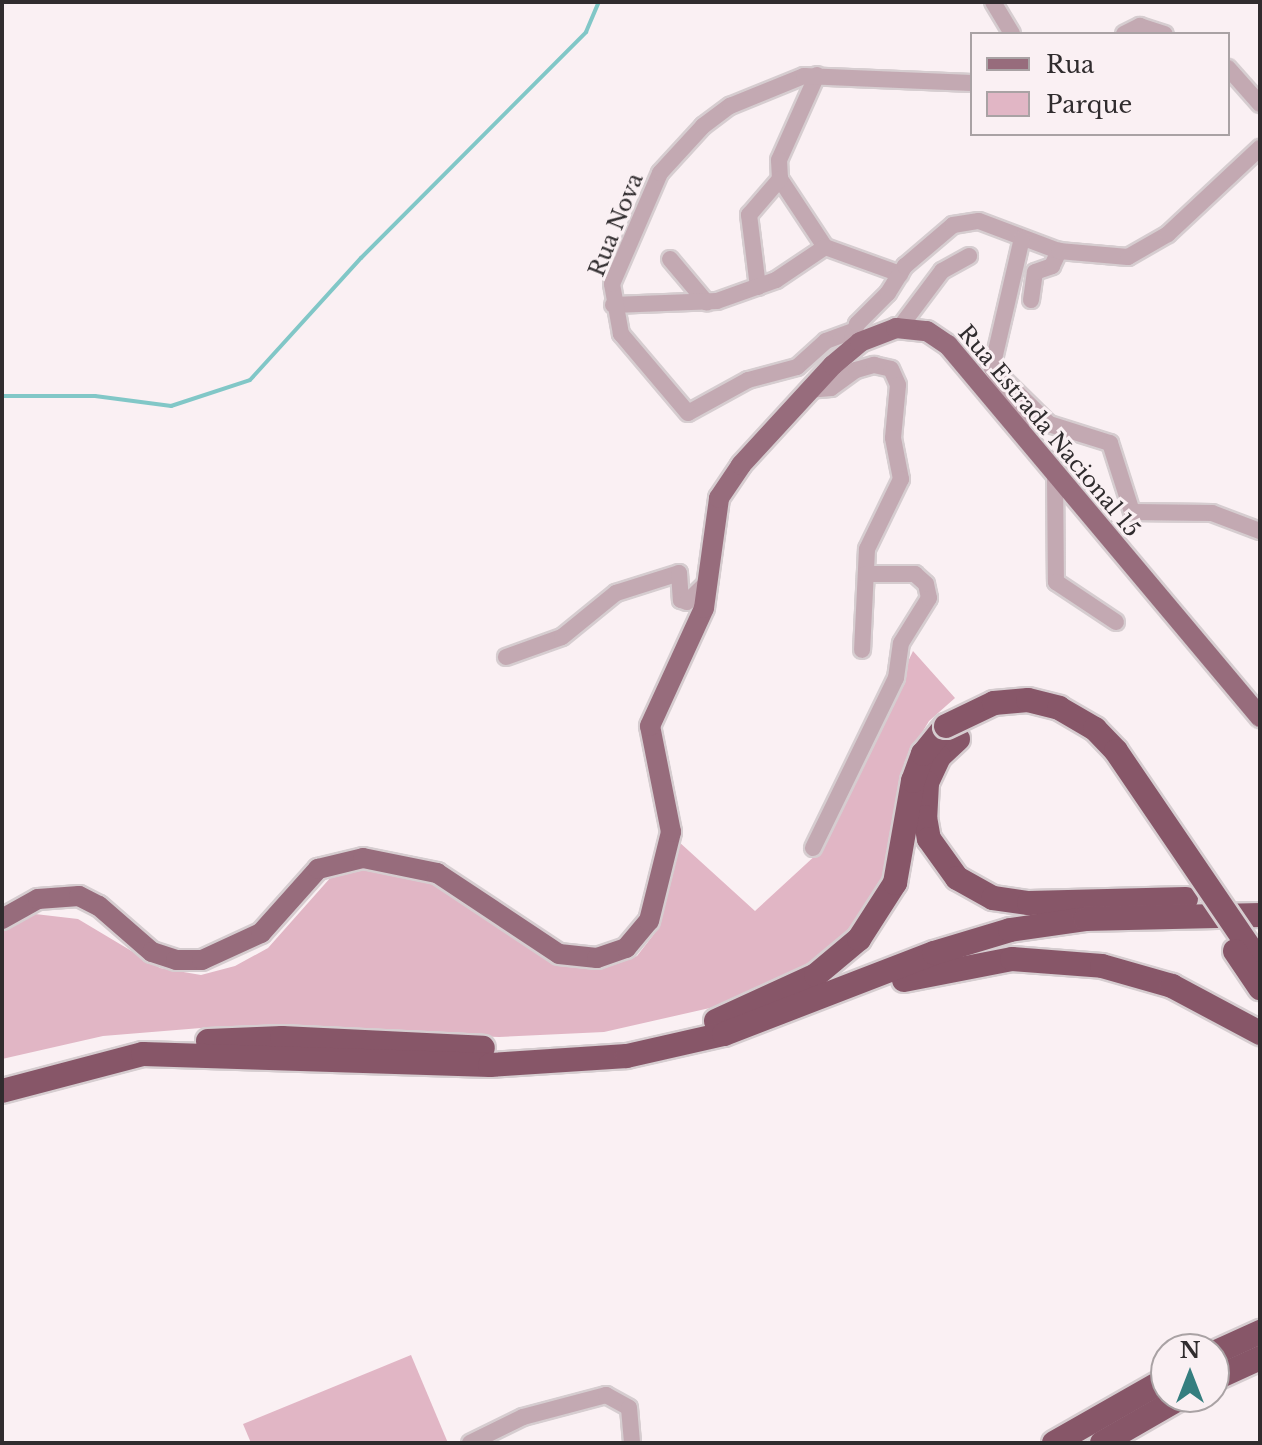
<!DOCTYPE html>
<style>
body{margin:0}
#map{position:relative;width:1262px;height:1445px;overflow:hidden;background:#faf0f3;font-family:"Libre Baskerville",serif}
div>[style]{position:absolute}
.green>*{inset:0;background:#e1b6c5}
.stream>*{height:4px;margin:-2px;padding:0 2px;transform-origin:2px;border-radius:2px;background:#81c7c7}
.roads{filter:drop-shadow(2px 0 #d6cdd0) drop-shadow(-2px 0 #d6cdd0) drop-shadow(0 2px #d6cdd0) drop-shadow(0 -2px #d6cdd0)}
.minor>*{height:16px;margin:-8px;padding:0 8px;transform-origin:8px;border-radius:8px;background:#c3a9b2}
.major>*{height:20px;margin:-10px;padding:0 10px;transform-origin:10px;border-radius:10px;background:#976c7c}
.highway>*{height:24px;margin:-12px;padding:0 12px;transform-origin:12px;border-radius:12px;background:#875668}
.bridges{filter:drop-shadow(2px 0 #d6cdd0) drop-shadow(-2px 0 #d6cdd0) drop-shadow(0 2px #d6cdd0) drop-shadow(0 -2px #d6cdd0)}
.highway-bridge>*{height:24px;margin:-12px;padding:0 12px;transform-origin:12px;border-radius:12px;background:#875668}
span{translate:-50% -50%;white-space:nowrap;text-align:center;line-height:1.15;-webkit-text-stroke:6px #faf0f3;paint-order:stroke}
.street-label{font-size:22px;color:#302c2e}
.frame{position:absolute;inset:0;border:4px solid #302c2e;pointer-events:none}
.legend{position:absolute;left:970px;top:32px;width:260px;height:104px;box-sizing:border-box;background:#faf0f3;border:2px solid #a9a2a4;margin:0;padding:10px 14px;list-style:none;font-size:24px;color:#302c2e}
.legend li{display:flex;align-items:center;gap:16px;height:40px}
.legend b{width:40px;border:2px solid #a9a2a4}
.north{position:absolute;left:1150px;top:1333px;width:80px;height:80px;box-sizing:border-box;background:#faf0f3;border:2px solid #a9a2a4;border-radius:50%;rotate:0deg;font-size:22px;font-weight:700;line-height:32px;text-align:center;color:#302c2e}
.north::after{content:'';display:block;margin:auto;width:28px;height:36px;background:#357e7f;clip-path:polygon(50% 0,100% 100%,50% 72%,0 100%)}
</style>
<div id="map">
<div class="green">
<div style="clip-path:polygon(913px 651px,955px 698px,929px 721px,905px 761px,883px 881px,857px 925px,807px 968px,723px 1005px,604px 1032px,499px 1037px,213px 1027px,103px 1036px,2px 1059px,2px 930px,35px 914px,78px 919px,160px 968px,201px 975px,235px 966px,268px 948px,331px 877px,358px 869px,389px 869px,426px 876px,558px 962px,605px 968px,637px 956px,654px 934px,678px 841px,755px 911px,818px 853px)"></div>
<div style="clip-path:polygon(411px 1355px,448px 1443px,251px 1443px,243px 1424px)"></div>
</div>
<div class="stream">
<div style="left:2px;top:396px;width:93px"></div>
<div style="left:95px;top:396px;width:77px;rotate:7.5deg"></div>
<div style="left:171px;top:406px;width:83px;rotate:-18.2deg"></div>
<div style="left:250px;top:380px;width:165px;rotate:-47.7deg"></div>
<div style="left:361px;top:258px;width:319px;rotate:-45.1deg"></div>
<div style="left:586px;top:32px;width:33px;rotate:-67deg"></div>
</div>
<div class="roads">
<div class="minor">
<div style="left:993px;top:2px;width:37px;rotate:59deg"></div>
<div style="left:1124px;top:34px;width:18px;rotate:-27deg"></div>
<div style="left:1140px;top:26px;width:26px;rotate:18deg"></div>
<div style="left:1228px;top:68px;width:48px;rotate:48.4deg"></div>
<div style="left:817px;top:75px;width:93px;rotate:114.1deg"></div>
<div style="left:779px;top:160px;width:19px;rotate:87deg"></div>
<div style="left:780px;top:179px;width:82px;rotate:56.5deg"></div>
<div style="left:825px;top:247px;width:80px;rotate:19.8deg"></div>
<div style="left:670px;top:259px;width:57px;rotate:49.9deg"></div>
<div style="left:758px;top:287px;width:73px;rotate:-97.1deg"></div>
<div style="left:749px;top:215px;width:48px;rotate:-49.3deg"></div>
<div style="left:1031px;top:300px;width:28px;rotate:-82deg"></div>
<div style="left:1035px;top:272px;width:18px;rotate:-19deg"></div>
<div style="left:1052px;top:266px;width:17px;rotate:-65deg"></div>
<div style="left:613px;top:305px;width:104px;rotate:-2.2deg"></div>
<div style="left:717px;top:301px;width:63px;rotate:-19.6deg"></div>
<div style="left:776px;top:280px;width:59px;rotate:-34deg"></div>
<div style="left:900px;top:327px;width:70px;rotate:-53.1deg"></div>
<div style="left:942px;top:271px;width:31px;rotate:-29deg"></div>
<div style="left:853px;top:331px;width:29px;rotate:160deg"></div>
<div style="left:826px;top:341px;width:39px;rotate:138deg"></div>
<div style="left:797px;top:367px;width:51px;rotate:165.1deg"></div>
<div style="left:748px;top:380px;width:68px;rotate:151.2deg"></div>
<div style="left:688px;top:413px;width:104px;rotate:-130.3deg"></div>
<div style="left:621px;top:334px;width:51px;rotate:-100.2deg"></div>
<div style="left:612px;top:284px;width:121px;rotate:-66.6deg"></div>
<div style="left:660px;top:173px;width:64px;rotate:-47.5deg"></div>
<div style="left:703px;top:126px;width:34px;rotate:-37deg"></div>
<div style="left:730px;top:106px;width:80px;rotate:-22.1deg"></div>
<div style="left:804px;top:76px;width:168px;rotate:2.4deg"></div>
<div style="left:852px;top:338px;width:15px;rotate:-70deg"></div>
<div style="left:857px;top:324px;width:44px;rotate:-45deg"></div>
<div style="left:888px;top:293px;width:32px;rotate:-58deg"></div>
<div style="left:905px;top:266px;width:63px;rotate:-40.5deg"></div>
<div style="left:953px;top:225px;width:26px;rotate:-9deg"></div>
<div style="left:979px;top:221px;width:85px;rotate:20.6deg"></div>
<div style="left:1059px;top:251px;width:69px;rotate:5deg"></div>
<div style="left:1128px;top:257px;width:46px;rotate:-29.9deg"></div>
<div style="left:1168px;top:234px;width:126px;rotate:-43.1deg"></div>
<div style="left:992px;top:368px;width:80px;rotate:44.5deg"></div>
<div style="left:1049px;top:424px;width:64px;rotate:17.3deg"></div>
<div style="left:1110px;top:443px;width:72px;rotate:72.3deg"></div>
<div style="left:1132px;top:512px;width:80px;rotate:0.7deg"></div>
<div style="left:1212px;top:513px;width:51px;rotate:20.6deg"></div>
<div style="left:808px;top:390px;width:23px;rotate:-5deg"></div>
<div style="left:831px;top:388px;width:31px;rotate:-36deg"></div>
<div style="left:856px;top:370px;width:19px;rotate:-16deg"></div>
<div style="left:874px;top:365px;width:17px;rotate:13deg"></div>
<div style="left:891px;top:369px;width:17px;rotate:66deg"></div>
<div style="left:898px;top:385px;width:53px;rotate:95.4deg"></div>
<div style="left:893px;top:438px;width:42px;rotate:79deg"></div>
<div style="left:901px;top:479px;width:78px;rotate:115.9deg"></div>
<div style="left:867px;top:549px;width:101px;rotate:92.8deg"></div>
<div style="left:1022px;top:434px;width:26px;rotate:-97deg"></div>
<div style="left:1019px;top:408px;width:48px;rotate:-124deg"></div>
<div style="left:992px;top:368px;width:133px;rotate:-77deg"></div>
<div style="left:1055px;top:474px;width:108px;rotate:89.5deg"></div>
<div style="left:1056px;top:582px;width:72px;rotate:33.7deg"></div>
<div style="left:506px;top:657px;width:59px;rotate:-19.7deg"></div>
<div style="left:562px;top:637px;width:70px;rotate:-39.2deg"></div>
<div style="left:616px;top:593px;width:66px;rotate:-17.6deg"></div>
<div style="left:679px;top:573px;width:27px;rotate:86deg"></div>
<div style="left:681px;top:600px;width:6px;rotate:18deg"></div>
<div style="left:687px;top:602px;width:29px;rotate:-44deg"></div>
<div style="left:813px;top:848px;width:189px;rotate:-64deg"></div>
<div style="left:896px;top:678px;width:35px;rotate:-82deg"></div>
<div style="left:901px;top:643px;width:53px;rotate:-58.1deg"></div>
<div style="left:929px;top:598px;width:14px;rotate:-102deg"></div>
<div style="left:926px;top:584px;width:15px;rotate:-138deg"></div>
<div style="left:915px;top:574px;width:49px;rotate:180deg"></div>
<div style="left:470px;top:1443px;width:59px;rotate:-26.1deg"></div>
<div style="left:523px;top:1417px;width:86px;rotate:-14.8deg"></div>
<div style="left:606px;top:1395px;width:26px;rotate:29deg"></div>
<div style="left:629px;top:1408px;width:35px;rotate:85deg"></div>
</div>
<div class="major">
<div style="left:2px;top:919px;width:41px;rotate:-29.1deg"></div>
<div style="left:38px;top:899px;width:41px;rotate:-4.2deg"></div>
<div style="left:79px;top:896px;width:22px;rotate:27deg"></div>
<div style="left:99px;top:906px;width:70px;rotate:41deg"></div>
<div style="left:152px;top:952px;width:25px;rotate:18deg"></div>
<div style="left:176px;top:960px;width:26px"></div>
<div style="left:202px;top:960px;width:65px;rotate:-24.6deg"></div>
<div style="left:261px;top:933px;width:86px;rotate:-48.3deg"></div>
<div style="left:318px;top:869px;width:46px;rotate:-13.7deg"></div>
<div style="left:363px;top:858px;width:76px;rotate:11.5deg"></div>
<div style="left:437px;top:873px;width:146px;rotate:33.6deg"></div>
<div style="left:559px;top:954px;width:38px;rotate:6deg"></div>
<div style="left:597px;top:958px;width:31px;rotate:-19deg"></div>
<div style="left:626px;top:948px;width:35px;rotate:-50deg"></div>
<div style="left:649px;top:921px;width:92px;rotate:-76.1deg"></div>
<div style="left:671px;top:832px;width:108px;rotate:-101.2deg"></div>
<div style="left:650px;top:726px;width:130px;rotate:-65.4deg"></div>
<div style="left:704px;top:608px;width:111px;rotate:-82.2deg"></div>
<div style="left:719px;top:498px;width:40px;rotate:-56deg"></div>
<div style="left:741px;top:465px;width:136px;rotate:-47.4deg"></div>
<div style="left:833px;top:365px;width:35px;rotate:-40deg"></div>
<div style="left:860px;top:342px;width:39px;rotate:-21deg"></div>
<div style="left:896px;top:328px;width:31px;rotate:6deg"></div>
<div style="left:927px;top:331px;width:25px;rotate:34deg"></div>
<div style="left:948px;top:345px;width:486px;rotate:50deg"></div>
</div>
<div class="highway">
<div style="left:958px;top:739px;width:26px;rotate:137deg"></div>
<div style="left:939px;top:757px;width:29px;rotate:115deg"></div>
<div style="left:927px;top:783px;width:34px;rotate:93deg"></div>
<div style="left:925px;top:817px;width:22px;rotate:80deg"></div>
<div style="left:929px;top:839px;width:48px;rotate:54.3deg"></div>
<div style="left:957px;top:878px;width:41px;rotate:29.1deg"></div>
<div style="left:993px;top:898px;width:36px;rotate:8deg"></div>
<div style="left:1029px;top:903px;width:157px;rotate:-1.5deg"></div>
<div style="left:904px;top:980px;width:110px;rotate:-11deg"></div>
<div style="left:1012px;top:959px;width:90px;rotate:4.4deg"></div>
<div style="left:1102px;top:966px;width:73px;rotate:15.9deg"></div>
<div style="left:1172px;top:986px;width:100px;rotate:28.1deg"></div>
<div style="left:716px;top:1021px;width:110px;rotate:-24.7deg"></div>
<div style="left:816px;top:975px;width:56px;rotate:-39.9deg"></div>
<div style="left:859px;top:939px;width:67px;rotate:-57.3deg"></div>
<div style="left:895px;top:883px;width:104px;rotate:-80deg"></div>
<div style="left:913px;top:781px;width:29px;rotate:-70deg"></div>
<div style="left:923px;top:754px;width:36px;rotate:-51deg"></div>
<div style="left:208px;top:1041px;width:74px;rotate:-2.3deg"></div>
<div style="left:282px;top:1038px;width:201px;rotate:2.8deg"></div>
<div style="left:2px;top:1091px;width:146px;rotate:-14.7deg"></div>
<div style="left:143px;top:1054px;width:347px;rotate:1.8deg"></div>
<div style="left:490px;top:1065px;width:137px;rotate:-3.8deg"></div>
<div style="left:627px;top:1056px;width:99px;rotate:-12.8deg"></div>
<div style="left:724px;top:1034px;width:225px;rotate:-21.1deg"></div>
<div style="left:934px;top:953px;width:79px;rotate:-16.8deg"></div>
<div style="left:1010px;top:930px;width:76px;rotate:-8.3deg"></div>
<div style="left:1085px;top:919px;width:175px;rotate:-1.3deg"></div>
<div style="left:1214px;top:1353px;width:51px;rotate:-24.5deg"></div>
<div style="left:1214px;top:1379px;width:51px;rotate:-24.5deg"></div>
<div style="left:1054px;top:1443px;width:129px;rotate:-29.7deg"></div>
<div style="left:1102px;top:1443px;width:92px;rotate:-29.9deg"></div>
</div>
</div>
<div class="bridges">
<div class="highway-bridge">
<div style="left:946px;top:726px;width:53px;rotate:-25.6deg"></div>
<div style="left:994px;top:703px;width:34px;rotate:-5deg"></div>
<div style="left:1028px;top:700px;width:32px;rotate:14deg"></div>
<div style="left:1059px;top:708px;width:42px;rotate:30.3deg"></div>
<div style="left:1095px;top:729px;width:30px;rotate:46deg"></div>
<div style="left:1116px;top:751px;width:256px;rotate:55.8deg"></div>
<div style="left:1235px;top:951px;width:45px;rotate:56deg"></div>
</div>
</div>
<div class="street-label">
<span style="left:616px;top:225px;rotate:-68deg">Rua Nova</span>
<span style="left:1049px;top:431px;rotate:50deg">Rua Estrada Nacional 15</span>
</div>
<div class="frame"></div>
<ul class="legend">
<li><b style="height:10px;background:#976c7c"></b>Rua</li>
<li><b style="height:22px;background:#e1b6c5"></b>Parque</li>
</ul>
<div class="north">N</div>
</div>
